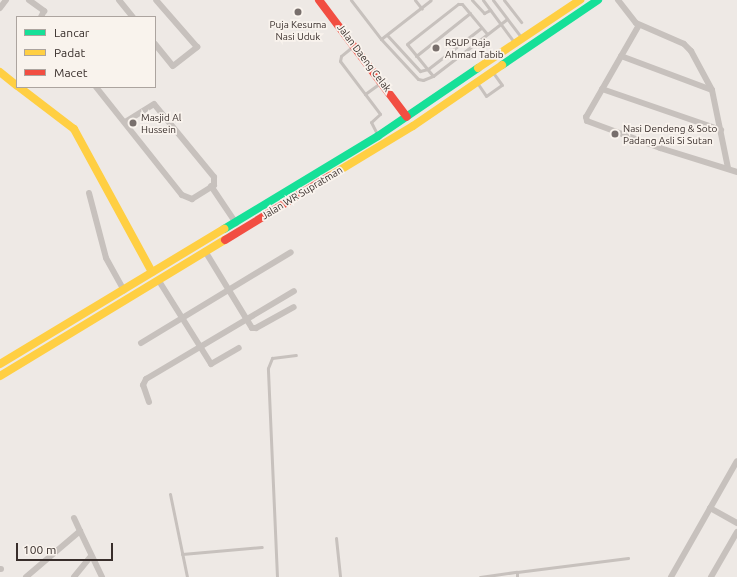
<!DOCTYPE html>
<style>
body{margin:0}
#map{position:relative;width:737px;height:577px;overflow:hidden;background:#eee9e5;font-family:Ubuntu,sans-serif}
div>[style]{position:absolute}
.lane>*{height:3px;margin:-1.5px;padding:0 1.5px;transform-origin:1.5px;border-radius:1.5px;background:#c7c1bd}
.street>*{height:6px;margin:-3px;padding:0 3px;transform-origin:3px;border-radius:3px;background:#c7c1bd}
.fast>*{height:8px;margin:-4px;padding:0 4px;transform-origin:4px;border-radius:4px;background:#16e098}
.slow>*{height:8px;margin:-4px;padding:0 4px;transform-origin:4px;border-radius:4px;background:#ffcf43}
.jam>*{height:8px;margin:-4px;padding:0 4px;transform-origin:4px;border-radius:4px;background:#f24e42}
.dots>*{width:11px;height:11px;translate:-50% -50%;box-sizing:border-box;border:2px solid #f9f3ed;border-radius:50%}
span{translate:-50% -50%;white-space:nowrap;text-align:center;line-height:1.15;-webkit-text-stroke:3.5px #f9f3ed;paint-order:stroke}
.poi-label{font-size:10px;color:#382e2b}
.left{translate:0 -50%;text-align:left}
.street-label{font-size:10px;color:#382e2b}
.legend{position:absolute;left:16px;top:16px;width:140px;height:72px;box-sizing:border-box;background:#f9f3ed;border:1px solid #aca49f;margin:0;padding:5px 7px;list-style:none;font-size:12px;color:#382e2b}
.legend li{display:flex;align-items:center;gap:8px;height:20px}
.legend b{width:20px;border:1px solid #aca49f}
.scale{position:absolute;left:16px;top:543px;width:97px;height:18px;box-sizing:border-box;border:2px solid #382e2b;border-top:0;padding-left:5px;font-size:12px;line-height:14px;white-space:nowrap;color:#382e2b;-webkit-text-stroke:3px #f9f3ed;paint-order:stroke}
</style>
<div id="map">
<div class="lane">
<div style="left:351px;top:0;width:49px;rotate:52.4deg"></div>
<div style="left:381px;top:39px;width:63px;rotate:-38deg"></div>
<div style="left:415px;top:0;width:11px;rotate:52deg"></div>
<div style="left:472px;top:0;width:18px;rotate:47deg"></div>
<div style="left:484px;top:13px;width:7px;rotate:-27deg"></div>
<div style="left:483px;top:0;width:52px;rotate:53.6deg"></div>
<div style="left:493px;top:0;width:46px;rotate:52.9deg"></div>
<div style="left:504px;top:0;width:28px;rotate:52deg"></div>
<div style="left:387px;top:35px;width:49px;rotate:47.5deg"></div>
<div style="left:420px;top:71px;width:8px;rotate:-14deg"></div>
<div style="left:428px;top:69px;width:67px;rotate:-37.7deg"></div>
<div style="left:381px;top:39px;width:54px;rotate:47.2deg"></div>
<div style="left:418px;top:79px;width:5px;rotate:11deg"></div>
<div style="left:423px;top:80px;width:11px;rotate:-22deg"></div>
<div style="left:433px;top:76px;width:93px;rotate:-37.6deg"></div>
<div style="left:352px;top:47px;width:14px;rotate:141deg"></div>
<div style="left:341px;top:56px;width:5px;rotate:101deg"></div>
<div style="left:340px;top:61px;width:41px;rotate:52.9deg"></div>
<div style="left:365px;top:94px;width:17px;rotate:-36deg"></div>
<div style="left:416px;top:56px;width:69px;rotate:-38.5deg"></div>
<div style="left:433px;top:76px;width:41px;rotate:-129.1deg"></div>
<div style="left:407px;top:44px;width:65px;rotate:-38.1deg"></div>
<div style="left:458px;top:4px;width:4px"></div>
<div style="left:462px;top:4px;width:39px;rotate:50deg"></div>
<div style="left:478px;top:84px;width:14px;rotate:56deg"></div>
<div style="left:486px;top:96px;width:19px;rotate:-35deg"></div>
<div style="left:502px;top:85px;width:14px;rotate:-126deg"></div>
<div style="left:365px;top:94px;width:25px;rotate:53deg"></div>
<div style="left:380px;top:114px;width:12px;rotate:138deg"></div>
<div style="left:371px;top:122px;width:13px;rotate:63deg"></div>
<div style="left:170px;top:494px;width:85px;rotate:78.4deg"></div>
<div style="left:336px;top:538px;width:39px;rotate:84deg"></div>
<div style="left:182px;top:554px;width:80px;rotate:-5deg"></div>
<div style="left:517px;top:572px;width:112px;rotate:-7.2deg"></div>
<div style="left:277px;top:577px;width:209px;rotate:-92.5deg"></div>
<div style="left:268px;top:368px;width:11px;rotate:-68deg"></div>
<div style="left:272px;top:358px;width:24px;rotate:-7deg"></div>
<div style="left:480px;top:577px;width:37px;rotate:-8deg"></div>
<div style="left:517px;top:572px;width:5px;rotate:90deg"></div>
</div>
<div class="street">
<div style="left:29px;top:0;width:19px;rotate:36deg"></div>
<div style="left:44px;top:11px;width:7px;rotate:117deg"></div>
<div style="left:119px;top:0;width:22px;rotate:51deg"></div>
<div style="left:618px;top:0;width:29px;rotate:52deg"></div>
<div style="left:636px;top:23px;width:52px;rotate:23.6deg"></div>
<div style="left:684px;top:44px;width:10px;rotate:45deg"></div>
<div style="left:691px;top:51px;width:44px;rotate:61.7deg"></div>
<div style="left:712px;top:90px;width:80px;rotate:78.4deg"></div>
<div style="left:0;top:8px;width:10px;rotate:-53deg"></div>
<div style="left:639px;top:25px;width:106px;rotate:119.9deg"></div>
<div style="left:586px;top:117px;width:4px;rotate:76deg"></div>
<div style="left:587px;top:121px;width:78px;rotate:20.3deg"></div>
<div style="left:660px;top:148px;width:81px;rotate:17.3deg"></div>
<div style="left:155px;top:44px;width:28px;rotate:51deg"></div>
<div style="left:173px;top:66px;width:31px;rotate:-38deg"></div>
<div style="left:197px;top:47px;width:62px;rotate:-131.1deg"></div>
<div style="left:621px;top:56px;width:97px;rotate:20.5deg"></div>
<div style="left:96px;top:87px;width:138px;rotate:51.5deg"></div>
<div style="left:182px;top:195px;width:11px;rotate:22deg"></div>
<div style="left:192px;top:199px;width:26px;rotate:-32deg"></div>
<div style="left:214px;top:185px;width:8px;rotate:-90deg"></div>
<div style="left:214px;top:177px;width:94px;rotate:-129.4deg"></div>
<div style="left:154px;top:104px;width:34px;rotate:148deg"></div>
<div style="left:602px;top:89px;width:126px;rotate:19deg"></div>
<div style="left:211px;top:186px;width:45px;rotate:56deg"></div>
<div style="left:89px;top:193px;width:67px;rotate:75.3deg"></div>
<div style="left:106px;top:258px;width:37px;rotate:61deg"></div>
<div style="left:205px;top:251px;width:90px;rotate:58.6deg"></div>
<div style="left:252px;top:328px;width:4px"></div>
<div style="left:256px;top:328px;width:43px;rotate:-28.9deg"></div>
<div style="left:159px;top:281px;width:98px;rotate:57.9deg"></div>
<div style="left:211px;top:364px;width:32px;rotate:-30deg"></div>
<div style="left:141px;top:343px;width:175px;rotate:-31.2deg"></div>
<div style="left:149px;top:402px;width:18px;rotate:-109deg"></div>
<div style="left:143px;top:385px;width:7px;rotate:-63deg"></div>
<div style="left:146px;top:379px;width:172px;rotate:-30.7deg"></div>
<div style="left:710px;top:508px;width:31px;rotate:29deg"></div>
<div style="left:74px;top:518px;width:14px;rotate:65deg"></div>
<div style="left:0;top:569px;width:1px"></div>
<div style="left:26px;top:577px;width:71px;rotate:-40.4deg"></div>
<div style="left:80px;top:531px;width:51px;rotate:64.4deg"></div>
<div style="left:74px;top:577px;width:27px;rotate:-51deg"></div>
<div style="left:671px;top:577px;width:133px;rotate:-60.4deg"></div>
<div style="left:711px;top:577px;width:52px;rotate:-60deg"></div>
</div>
<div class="fast">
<div style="left:502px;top:65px;width:116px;rotate:-34.1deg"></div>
<div style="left:224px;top:229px;width:180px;rotate:-31.1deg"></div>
<div style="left:378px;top:136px;width:121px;rotate:-34.2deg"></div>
</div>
<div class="slow">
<div style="left:478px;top:68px;width:123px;rotate:-33.7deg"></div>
<div style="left:0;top:72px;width:22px;rotate:39deg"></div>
<div style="left:19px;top:87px;width:69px;rotate:37.4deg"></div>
<div style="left:74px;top:129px;width:163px;rotate:61.4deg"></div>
<div style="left:330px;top:176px;width:97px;rotate:-31.1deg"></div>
<div style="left:413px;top:126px;width:108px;rotate:-34.4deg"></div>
<div style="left:0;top:364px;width:262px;rotate:-31.1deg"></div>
<div style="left:0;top:376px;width:263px;rotate:-31.2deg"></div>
</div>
<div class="jam">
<div style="left:319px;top:0;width:146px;rotate:53.1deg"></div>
<div style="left:225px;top:240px;width:123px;rotate:-31.4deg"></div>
</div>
<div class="dots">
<div style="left:298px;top:12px;background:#786f6c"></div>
<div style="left:436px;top:48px;background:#786f6c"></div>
<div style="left:133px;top:123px;background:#786f6c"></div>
<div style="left:615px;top:134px;background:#786f6c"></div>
</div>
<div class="poi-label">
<span style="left:298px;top:30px">Puja Kesuma<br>Nasi Uduk</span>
<span class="left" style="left:445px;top:48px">RSUP Raja<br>Ahmad Tabib</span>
<span class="left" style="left:141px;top:123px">Masjid Al<br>Hussein</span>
<span class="left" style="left:623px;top:134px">Nasi Dendeng &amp; Soto<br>Padang Asli Si Sutan</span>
</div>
<div class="street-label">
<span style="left:364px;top:58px;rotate:53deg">Jalan Daeng Celak</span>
<span style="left:302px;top:193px;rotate:-31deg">Jalan WR Supratman</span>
</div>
<ul class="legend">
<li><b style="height:5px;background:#16e098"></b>Lancar</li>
<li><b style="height:5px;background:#ffcf43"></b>Padat</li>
<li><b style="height:5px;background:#f24e42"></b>Macet</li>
</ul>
<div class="scale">100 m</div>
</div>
